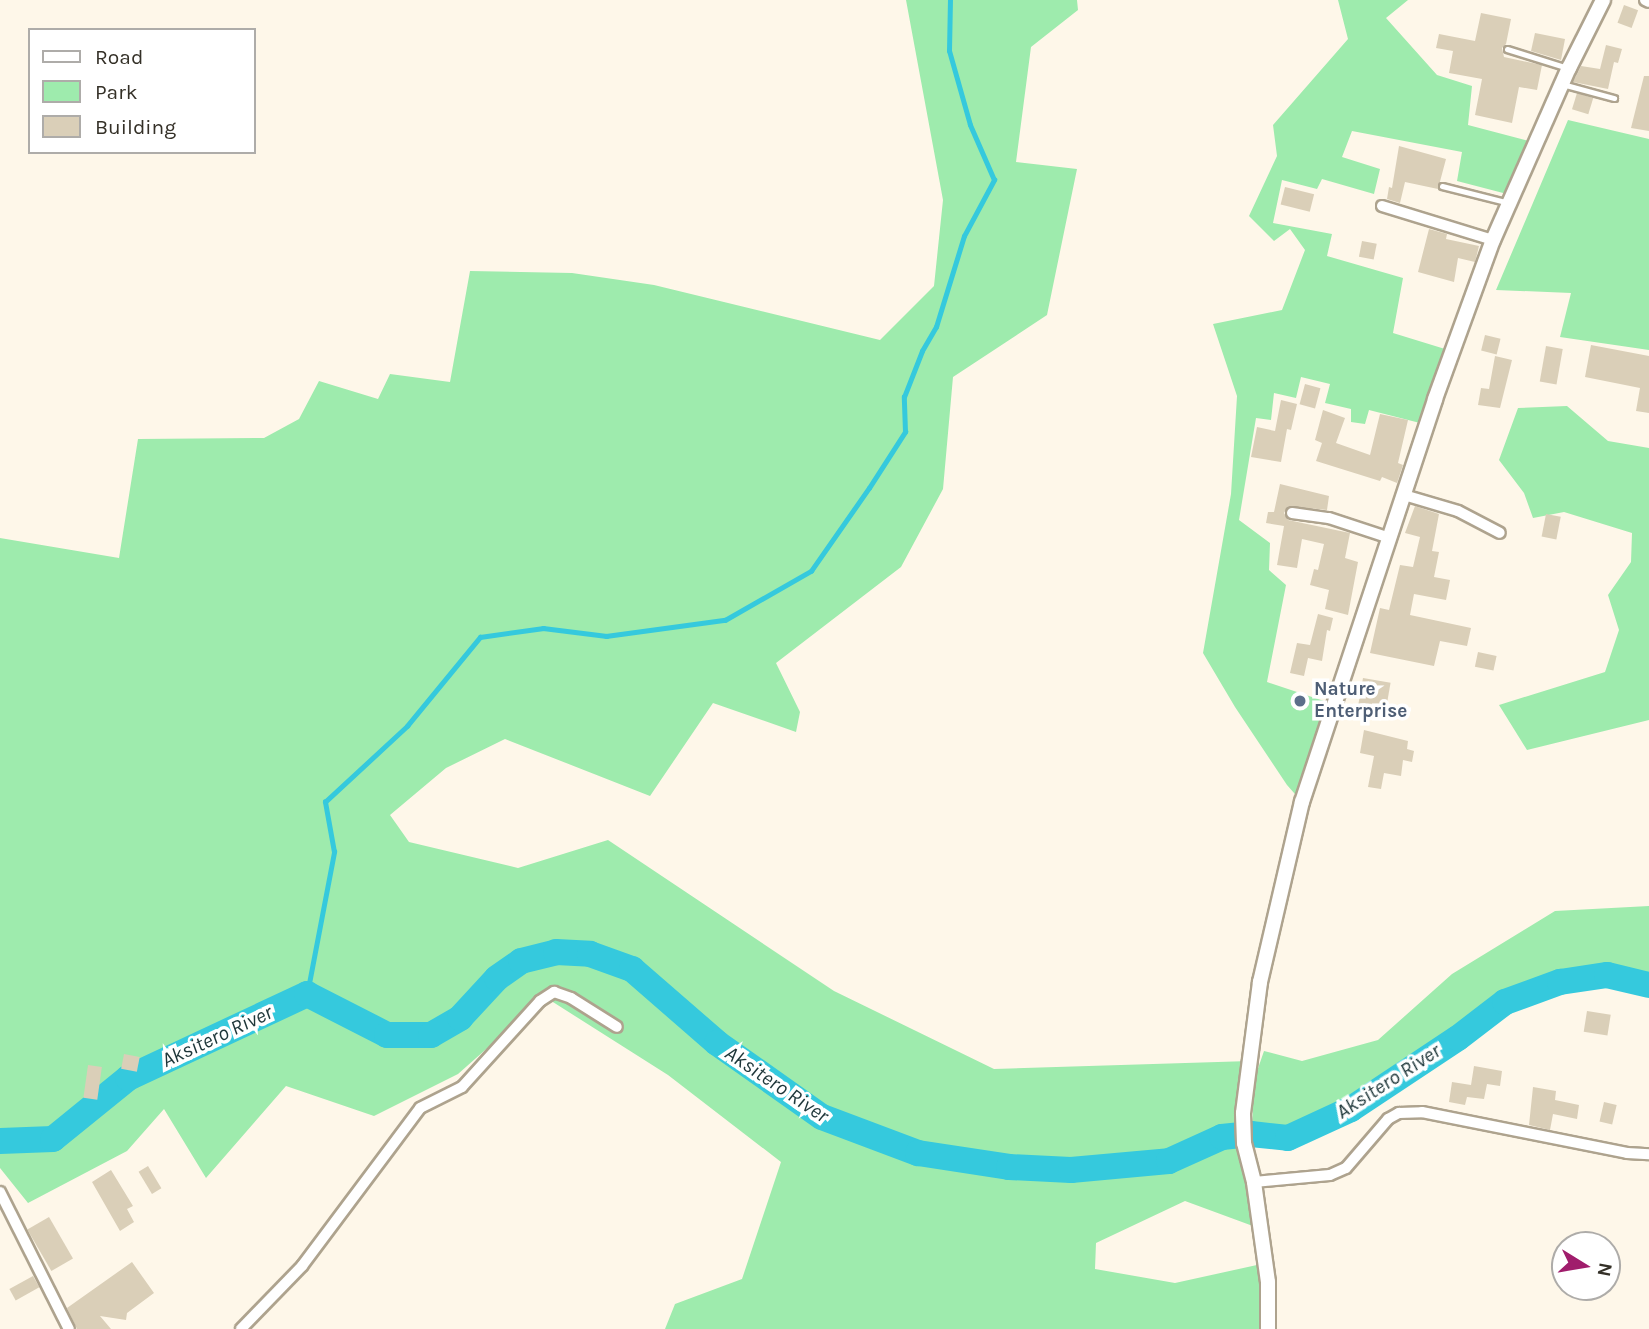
<!DOCTYPE html>
<style>
body{margin:0}
#map{position:relative;width:1649px;height:1329px;overflow:hidden;background:#fef7e9;font-family:Karla,sans-serif}
div>[style]{position:absolute}
.green>*{inset:0;background:#9eebad}
.stream>*{height:4.5px;margin:-2.25px;padding:0 2.25px;transform-origin:2.25px;border-radius:2.25px;background:#35c9dd}
.river>*{height:26px;margin:-13px;padding:0 13px;transform-origin:13px;border-radius:13px;background:#35c9dd}
.building>*{inset:0;background:#dacfb8;transform-origin:0 0}
.roads{filter:drop-shadow(2px 0 #aea38e) drop-shadow(-2px 0 #aea38e) drop-shadow(0 2px #aea38e) drop-shadow(0 -2px #aea38e)}
.service>*{height:5px;margin:-2.5px;padding:0 2.5px;transform-origin:2.5px;border-radius:2.5px;background:#fff}
.minor>*{height:10px;margin:-5px;padding:0 5px;transform-origin:5px;border-radius:5px;background:#fff}
.tertiary>*{height:14px;margin:-7px;padding:0 7px;transform-origin:7px;border-radius:7px;background:#fff}
.dots>*{width:19px;height:19px;translate:-50% -50%;box-sizing:border-box;border:4px solid #fff;border-radius:50%}
span{translate:-50% -50%;white-space:nowrap;text-align:center;line-height:1.15;-webkit-text-stroke:7px #fff;paint-order:stroke}
.service-label{font-size:19px;color:#4e5e75;font-weight:700}
.left{translate:0 -50%;text-align:left}
.water-label{font-size:21px;color:#1e3639;font-style:italic}
.legend{position:absolute;left:28px;top:28px;width:228px;height:126px;box-sizing:border-box;background:#fff;border:2px solid #aeaca9;margin:0;padding:9px 12px;list-style:none;font-size:21px;color:#343027}
.legend li{display:flex;align-items:center;gap:14px;height:35px}
.legend b{width:35px;border:2px solid #aeaca9}
.north{position:absolute;left:1551px;top:1231px;width:70px;height:70px;box-sizing:border-box;background:#fff;border:2px solid #aeaca9;border-radius:50%;rotate:101deg;font-size:19px;font-weight:700;line-height:28px;text-align:center;color:#343027}
.north::after{content:'';display:block;margin:auto;width:24px;height:32px;background:#a01d6c;clip-path:polygon(50% 0,100% 100%,50% 72%,0 100%)}
</style>
<div id="map">
<div class="green">
<div style="clip-path:polygon(906px 0,1077px 0,1078px 10px,1031px 47px,1016px 162px,1077px 169px,1047px 315px,953px 377px,943px 489px,901px 567px,776px 663px,800px 712px,796px 732px,713px 703px,650px 796px,505px 739px,446px 768px,390px 815px,409px 842px,518px 868px,608px 840px,834px 991px,994px 1069px,1250px 1061px,1243px 1113px,1261px 1229px,1185px 1201px,1096px 1243px,1095px 1269px,1175px 1283px,1266px 1263px,1266px 1329px,665px 1329px,675px 1304px,742px 1279px,781px 1162px,668px 1075px,545px 997px,458px 1074px,374px 1116px,286px 1086px,206px 1178px,164px 1109px,127px 1151px,28px 1203px,0 1168px,0 538px,119px 558px,138px 439px,264px 438px,299px 419px,319px 381px,378px 399px,390px 374px,450px 382px,470px 271px,572px 273px,654px 285px,880px 340px,934px 286px,943px 200px)"></div>
<div style="clip-path:polygon(1338px 0,1408px 0,1386px 18px,1437px 75px,1472px 86px,1468px 125px,1529px 141px,1507px 194px,1457px 181px,1462px 152px,1352px 131px,1342px 157px,1380px 169px,1374px 194px,1322px 179px,1317px 189px,1282px 180px,1273px 223px,1332px 234px,1327px 256px,1403px 278px,1393px 333px,1445px 349px,1420px 423px,1369px 410px,1365px 424px,1351px 422px,1351px 409px,1325px 403px,1330px 384px,1301px 377px,1296px 398px,1274px 393px,1271px 420px,1256px 418px,1239px 520px,1270px 543px,1269px 570px,1286px 585px,1267px 682px,1330px 703px,1302px 802px,1287px 785px,1235px 707px,1203px 653px,1231px 494px,1237px 396px,1213px 324px,1282px 310px,1305px 250px,1290px 229px,1274px 241px,1249px 216px,1277px 156px,1273px 125px,1348px 39px)"></div>
<div style="clip-path:polygon(1568px 120px,1649px 139px,1649px 350px,1560px 337px,1571px 293px,1496px 290px)"></div>
<div style="clip-path:polygon(1567px 406px,1608px 441px,1649px 448px,1649px 720px,1527px 750px,1499px 705px,1605px 672px,1619px 630px,1608px 595px,1631px 562px,1632px 533px,1564px 512px,1533px 518px,1524px 493px,1499px 460px,1518px 408px)"></div>
<div style="clip-path:polygon(1649px 906px,1649px 978px,1609px 968px,1557px 975px,1506px 995px,1367px 1089px,1289px 1132px,1252px 1128px,1254px 1080px,1264px 1051px,1302px 1061px,1378px 1040px,1452px 974px,1555px 911px)"></div>
</div>
<div class="stream">
<div style="left:307px;top:994px;width:145px;rotate:-79.2deg"></div>
<div style="left:334px;top:852px;width:51px;rotate:-100.2deg"></div>
<div style="left:325px;top:802px;width:112px;rotate:-42.8deg"></div>
<div style="left:407px;top:726px;width:115px;rotate:-50.6deg"></div>
<div style="left:480px;top:637px;width:64px;rotate:-8.1deg"></div>
<div style="left:543px;top:628px;width:64px;rotate:7.2deg"></div>
<div style="left:606px;top:636px;width:120px;rotate:-7.7deg"></div>
<div style="left:725px;top:620px;width:99px;rotate:-29.7deg"></div>
<div style="left:811px;top:571px;width:101px;rotate:-55.1deg"></div>
<div style="left:869px;top:488px;width:67px;rotate:-57.3deg"></div>
<div style="left:905px;top:432px;width:35px;rotate:-92deg"></div>
<div style="left:904px;top:397px;width:49px;rotate:-68.6deg"></div>
<div style="left:922px;top:351px;width:28px;rotate:-60deg"></div>
<div style="left:936px;top:327px;width:95px;rotate:-72.9deg"></div>
<div style="left:964px;top:236px;width:64px;rotate:-61.8deg"></div>
<div style="left:994px;top:180px;width:60px;rotate:-113.6deg"></div>
<div style="left:970px;top:125px;width:77px;rotate:-105.8deg"></div>
<div style="left:949px;top:51px;width:51px;rotate:-88.9deg"></div>
</div>
<div class="river">
<div style="left:0;top:1141px;width:53px;rotate:-2.2deg"></div>
<div style="left:53px;top:1139px;width:97px;rotate:-39.1deg"></div>
<div style="left:128px;top:1078px;width:198px;rotate:-25.1deg"></div>
<div style="left:307px;top:994px;width:90px;rotate:27.1deg"></div>
<div style="left:387px;top:1035px;width:44px"></div>
<div style="left:431px;top:1035px;width:34px;rotate:-30deg"></div>
<div style="left:460px;top:1018px;width:54px;rotate:-47.2deg"></div>
<div style="left:497px;top:978px;width:29px;rotate:-35deg"></div>
<div style="left:521px;top:961px;width:36px;rotate:-14deg"></div>
<div style="left:556px;top:952px;width:34px;rotate:3deg"></div>
<div style="left:590px;top:954px;width:45px;rotate:19.7deg"></div>
<div style="left:632px;top:969px;width:113px;rotate:41deg"></div>
<div style="left:717px;top:1043px;width:128px;rotate:35.2deg"></div>
<div style="left:822px;top:1117px;width:103px;rotate:20.6deg"></div>
<div style="left:918px;top:1153px;width:92px;rotate:8.7deg"></div>
<div style="left:1009px;top:1167px;width:62px;rotate:2.8deg"></div>
<div style="left:1071px;top:1170px;width:98px;rotate:-5.2deg"></div>
<div style="left:1169px;top:1161px;width:58px;rotate:-24.4deg"></div>
<div style="left:1222px;top:1137px;width:29px;rotate:-6deg"></div>
<div style="left:1251px;top:1134px;width:37px;rotate:6deg"></div>
<div style="left:1288px;top:1138px;width:69px;rotate:-24.7deg"></div>
<div style="left:1351px;top:1109px;width:128px;rotate:-33.6deg"></div>
<div style="left:1458px;top:1038px;width:59px;rotate:-37.5deg"></div>
<div style="left:1505px;top:1002px;width:59px;rotate:-20deg"></div>
<div style="left:1560px;top:982px;width:48px;rotate:-8.5deg"></div>
<div style="left:1607px;top:975px;width:43px;rotate:13.4deg"></div>
</div>
<div class="building">
<div style="left:1624px;top:5px;width:15px;height:19px;rotate:20deg"></div>
<div style="clip-path:polygon(1481px 13px,1511px 19px,1506px 44px,1502px 48px,1504px 57px,1542px 65px,1537px 90px,1519px 87px,1512px 123px,1475px 115px,1482px 79px,1449px 73px,1453px 51px,1436px 48px,1439px 34px,1475px 41px)"></div>
<div style="clip-path:polygon(1535px 33px,1565px 39px,1561px 60px,1531px 51px)"></div>
<div style="clip-path:polygon(1606px 45px,1622px 49px,1618px 63px,1614px 62px,1608px 89px,1573px 82px,1581px 66px,1600px 69px)"></div>
<div style="clip-path:polygon(1644px 76px,1649px 76px,1649px 131px,1631px 128px)"></div>
<div style="left:1577px;top:93px;width:17px;height:17px;rotate:17deg"></div>
<div style="clip-path:polygon(1399px 146px,1446px 159px,1438px 189px,1405px 182px,1400px 203px,1387px 199px,1389px 187px,1392px 188px)"></div>
<div style="left:1285px;top:187px;width:30px;height:18px;rotate:14deg"></div>
<div style="clip-path:polygon(1429px 229px,1447px 234px,1446px 239px,1479px 246px,1475px 262px,1458px 258px,1454px 282px,1418px 272px)"></div>
<div style="left:1362px;top:241px;width:15px;height:16px;rotate:11deg"></div>
<div style="left:1485px;top:335px;width:16px;height:16px;rotate:14deg"></div>
<div style="clip-path:polygon(1591px 345px,1649px 356px,1649px 413px,1636px 411px,1640px 388px,1585px 377px)"></div>
<div style="left:1546px;top:346px;width:17px;height:36px;rotate:10deg"></div>
<div style="clip-path:polygon(1495px 356px,1512px 360px,1500px 408px,1478px 405px,1481px 388px,1489px 389px)"></div>
<div style="left:1305px;top:384px;width:16px;height:21px;rotate:15deg"></div>
<div style="clip-path:polygon(1281px 400px,1297px 404px,1291px 430px,1287px 429px,1281px 462px,1251px 457px,1257px 427px,1275px 431px)"></div>
<div style="clip-path:polygon(1323px 410px,1345px 418px,1336px 443px,1370px 455px,1380px 414px,1408px 420px,1398px 463px,1403px 465px,1397px 483px,1382px 477px,1380px 481px,1316px 461px,1322px 443px,1315px 440px)"></div>
<div style="clip-path:polygon(1280px 484px,1329px 496px,1327px 510px,1288px 506px,1284px 513px,1288px 520px,1350px 533px,1345px 558px,1358px 562px,1348px 615px,1325px 609px,1329px 590px,1310px 585px,1314px 569px,1318px 570px,1324px 544px,1302px 539px,1297px 568px,1277px 565px,1284px 526px,1266px 523px,1268px 512px,1274px 512px)"></div>
<div style="clip-path:polygon(1415px 506px,1439px 514px,1432px 551px,1439px 552px,1434px 577px,1450px 580px,1446px 600px,1414px 594px,1410px 615px,1471px 628px,1467px 646px,1440px 641px,1434px 666px,1370px 653px,1380px 608px,1389px 610px,1400px 565px,1413px 567px,1420px 537px,1405px 533px)"></div>
<div style="left:1546px;top:514px;width:15px;height:23px;rotate:11deg"></div>
<div style="clip-path:polygon(1318px 614px,1333px 618px,1330px 631px,1327px 630px,1322px 661px,1308px 658px,1304px 676px,1290px 673px,1297px 643px,1310px 645px)"></div>
<div style="left:1478px;top:652px;width:19px;height:15px;rotate:12deg"></div>
<div style="left:1363px;top:678px;width:28px;height:29px;rotate:10deg"></div>
<div style="clip-path:polygon(1364px 730px,1408px 741px,1407px 749px,1414px 751px,1412px 762px,1403px 760px,1401px 776px,1384px 773px,1381px 789px,1368px 787px,1374px 756px,1360px 753px)"></div>
<div style="left:1587px;top:1011px;width:24px;height:21px;rotate:9deg"></div>
<div style="left:124px;top:1054px;width:16px;height:15px;rotate:11deg"></div>
<div style="left:88px;top:1065px;width:14px;height:33px;rotate:8deg"></div>
<div style="clip-path:polygon(1474px 1066px,1502px 1071px,1500px 1086px,1487px 1084px,1484px 1099px,1467px 1097px,1465px 1105px,1449px 1102px,1452px 1082px,1471px 1085px)"></div>
<div style="clip-path:polygon(1533px 1087px,1556px 1091px,1555px 1100px,1579px 1105px,1577px 1119px,1553px 1114px,1550px 1130px,1529px 1125px)"></div>
<div style="left:1604px;top:1102px;width:13px;height:20px;rotate:13deg"></div>
<div style="left:148px;top:1166px;width:26px;height:11px;rotate:59deg"></div>
<div style="clip-path:polygon(111px 1170px,133px 1206px,127px 1209px,134px 1222px,120px 1231px,92px 1182px)"></div>
<div style="left:49px;top:1217px;width:48px;height:25px;rotate:60deg"></div>
<div style="clip-path:polygon(132px 1262px,154px 1293px,127px 1313px,126px 1320px,100px 1316px,111px 1329px,77px 1329px,67px 1308px)"></div>
<div style="left:33px;top:1276px;width:13px;height:27px;rotate:61deg"></div>
</div>
<div class="roads">
<div class="service">
<div style="left:1507px;top:49px;width:64px;rotate:17.3deg"></div>
<div style="left:1562px;top:84px;width:54px;rotate:15.1deg"></div>
<div style="left:1442px;top:186px;width:69px;rotate:14.2deg"></div>
</div>
<div class="minor">
<div style="left:1645px;top:0;width:4px;rotate:27deg"></div>
<div style="left:1382px;top:206px;width:116px;rotate:17deg"></div>
<div style="left:1404px;top:495px;width:56px;rotate:16.5deg"></div>
<div style="left:1458px;top:511px;width:47px;rotate:27.6deg"></div>
<div style="left:1292px;top:513px;width:37px;rotate:8deg"></div>
<div style="left:1329px;top:518px;width:64px;rotate:18.2deg"></div>
<div style="left:1254px;top:1182px;width:76px;rotate:-5.3deg"></div>
<div style="left:1330px;top:1175px;width:17px;rotate:-24deg"></div>
<div style="left:1346px;top:1168px;width:65px;rotate:-49.4deg"></div>
<div style="left:1388px;top:1119px;width:13px;rotate:-29deg"></div>
<div style="left:1399px;top:1113px;width:23px;rotate:-2deg"></div>
<div style="left:1422px;top:1112px;width:209px;rotate:11.3deg"></div>
<div style="left:1627px;top:1153px;width:22px;rotate:3deg"></div>
<div style="left:0;top:1192px;width:153px;rotate:63.3deg"></div>
<div style="left:241px;top:1329px;width:88px;rotate:-45.9deg"></div>
<div style="left:302px;top:1266px;width:197px;rotate:-53.2deg"></div>
<div style="left:420px;top:1108px;width:47px;rotate:-26.6deg"></div>
<div style="left:462px;top:1087px;width:116px;rotate:-47.8deg"></div>
<div style="left:540px;top:1001px;width:17px;rotate:-33deg"></div>
<div style="left:554px;top:992px;width:18px;rotate:19deg"></div>
<div style="left:571px;top:998px;width:54px;rotate:32.2deg"></div>
</div>
<div class="tertiary">
<div style="left:1268px;top:1329px;width:47px;rotate:-90deg"></div>
<div style="left:1268px;top:1282px;width:101px;rotate:-98deg"></div>
<div style="left:1254px;top:1182px;width:40px;rotate:-104.4deg"></div>
<div style="left:1244px;top:1143px;width:30px;rotate:-92deg"></div>
<div style="left:1243px;top:1113px;width:132px;rotate:-82.6deg"></div>
<div style="left:1260px;top:982px;width:185px;rotate:-76.9deg"></div>
<div style="left:1302px;top:802px;width:424px;rotate:-71.7deg"></div>
<div style="left:1435px;top:399px;width:169px;rotate:-70deg"></div>
<div style="left:1493px;top:240px;width:188px;rotate:-66.2deg"></div>
<div style="left:1569px;top:68px;width:76px;rotate:-63.4deg"></div>
</div>
</div>
<div class="dots">
<div style="left:1300px;top:701px;background:#5c6f8a"></div>
</div>
<div class="service-label">
<span class="left" style="left:1314px;top:701px">Nature<br>Enterprise</span>
</div>
<div class="water-label">
<span style="left:217px;top:1036px;rotate:-25deg">Aksitero River</span>
<span style="left:1388px;top:1081px;rotate:-33deg">Aksitero River</span>
<span style="left:777px;top:1084px;rotate:34deg">Aksitero River</span>
</div>
<ul class="legend">
<li><b style="height:9px;background:#fff"></b>Road</li>
<li><b style="height:19px;background:#9eebad"></b>Park</li>
<li><b style="height:19px;background:#dacfb8"></b>Building</li>
</ul>
<div class="north">N</div>
</div>
